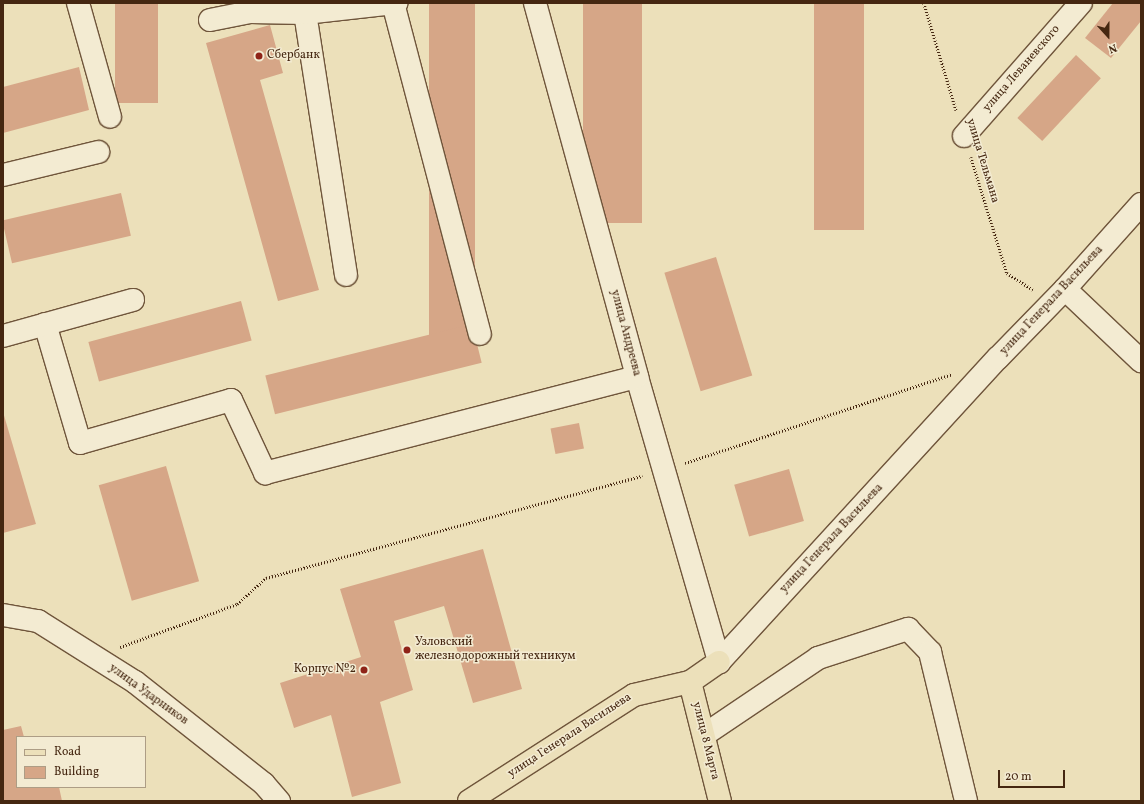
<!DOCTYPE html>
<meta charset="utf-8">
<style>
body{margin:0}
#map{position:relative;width:1144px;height:804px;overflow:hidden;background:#ece0ba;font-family:Vollkorn,serif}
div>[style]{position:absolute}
.building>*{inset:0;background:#d6a687;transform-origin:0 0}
.path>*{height:2.5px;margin-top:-1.25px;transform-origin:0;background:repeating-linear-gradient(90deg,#452711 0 1px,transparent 0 3px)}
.roads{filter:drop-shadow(1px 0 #6f553b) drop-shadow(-1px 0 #6f553b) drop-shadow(0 1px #6f553b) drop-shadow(0 -1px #6f553b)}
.minor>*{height:22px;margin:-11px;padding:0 11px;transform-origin:11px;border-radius:11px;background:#f3ebd2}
.major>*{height:22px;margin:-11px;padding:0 11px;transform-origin:11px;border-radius:11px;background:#ece0ba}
.dots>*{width:11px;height:11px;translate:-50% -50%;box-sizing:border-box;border:2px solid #f3ebd2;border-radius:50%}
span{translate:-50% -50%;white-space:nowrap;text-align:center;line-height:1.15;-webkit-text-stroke:3px #f3ebd2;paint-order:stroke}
.poi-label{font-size:12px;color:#452711}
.left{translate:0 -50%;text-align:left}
.right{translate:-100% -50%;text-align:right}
.street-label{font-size:12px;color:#452711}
.frame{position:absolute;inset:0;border:4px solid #452711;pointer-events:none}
.legend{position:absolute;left:16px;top:736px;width:130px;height:52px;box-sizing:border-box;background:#f3ebd2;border:1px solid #ad9d85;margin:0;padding:5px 7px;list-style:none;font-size:12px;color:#452711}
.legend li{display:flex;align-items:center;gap:8px;height:20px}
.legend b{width:20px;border:1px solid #ad9d85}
.north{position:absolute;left:1088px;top:16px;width:40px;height:40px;-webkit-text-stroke:3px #f3ebd2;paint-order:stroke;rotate:159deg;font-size:11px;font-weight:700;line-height:16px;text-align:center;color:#452711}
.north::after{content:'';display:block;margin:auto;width:14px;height:18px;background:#452711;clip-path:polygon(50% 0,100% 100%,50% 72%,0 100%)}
.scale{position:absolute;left:998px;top:770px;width:67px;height:18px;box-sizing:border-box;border:2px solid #452711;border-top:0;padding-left:5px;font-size:12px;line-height:14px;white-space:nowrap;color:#452711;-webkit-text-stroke:3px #f3ebd2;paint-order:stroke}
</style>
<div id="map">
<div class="building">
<div style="left:115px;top:3px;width:43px;height:100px"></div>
<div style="left:429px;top:3px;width:46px;height:332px"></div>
<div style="left:583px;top:3px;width:59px;height:220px"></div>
<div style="left:814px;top:3px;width:50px;height:227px"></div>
<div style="clip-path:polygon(1113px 3px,1141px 3px,1141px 21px,1111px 58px,1085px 38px)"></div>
<div style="clip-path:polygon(270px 25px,283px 73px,260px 80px,319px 290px,278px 301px,206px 43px)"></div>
<div style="left:1076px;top:55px;width:34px;height:86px;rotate:43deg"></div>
<div style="clip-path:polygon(79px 67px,89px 110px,3px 133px,3px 87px)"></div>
<div style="left:121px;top:193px;width:44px;height:122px;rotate:77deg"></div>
<div style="left:716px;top:257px;width:124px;height:54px;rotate:73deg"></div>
<div style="left:241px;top:301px;width:41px;height:158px;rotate:75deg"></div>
<div style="left:472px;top:324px;width:40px;height:213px;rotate:76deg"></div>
<div style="clip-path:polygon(3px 412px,36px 524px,3px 533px)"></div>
<div style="left:579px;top:423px;width:26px;height:29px;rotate:79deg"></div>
<div style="left:166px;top:466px;width:120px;height:70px;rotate:74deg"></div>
<div style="left:789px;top:469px;width:54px;height:57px;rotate:74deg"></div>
<div style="clip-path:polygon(483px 549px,522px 689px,473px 703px,444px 606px,394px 621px,413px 690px,380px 702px,401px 783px,352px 797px,331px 715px,294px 728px,280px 683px,361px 657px,340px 589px)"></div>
<div style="clip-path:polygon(21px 726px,24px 737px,17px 737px,17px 787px,59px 787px,62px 801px,3px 801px,3px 730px)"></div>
</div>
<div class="path">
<div style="left:924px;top:3px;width:112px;rotate:73.3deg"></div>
<div style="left:971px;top:157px;width:121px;rotate:72.8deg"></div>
<div style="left:1007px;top:273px;width:31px;rotate:33deg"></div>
<div style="left:685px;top:463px;width:281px;rotate:-18.4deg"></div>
<div style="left:120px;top:647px;width:125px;rotate:-20.2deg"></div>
<div style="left:237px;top:604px;width:39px;rotate:-42deg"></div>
<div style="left:266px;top:578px;width:390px;rotate:-15.2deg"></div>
</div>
<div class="roads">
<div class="minor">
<div style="left:78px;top:3px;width:118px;rotate:74.3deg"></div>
<div style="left:393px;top:3px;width:342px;rotate:75.3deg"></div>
<div style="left:535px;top:3px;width:388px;rotate:74.7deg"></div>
<div style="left:637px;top:377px;width:297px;rotate:73.9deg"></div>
<div style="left:305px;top:13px;width:265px;rotate:81.1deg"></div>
<div style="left:210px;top:20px;width:41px;rotate:-11.3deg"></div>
<div style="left:250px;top:12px;width:55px;rotate:1deg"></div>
<div style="left:305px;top:13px;width:92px;rotate:-6.3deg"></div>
<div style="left:964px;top:136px;width:177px;rotate:-48.7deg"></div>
<div style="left:3px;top:175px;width:98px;rotate:-13.6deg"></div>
<div style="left:1065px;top:289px;width:105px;rotate:43.5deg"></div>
<div style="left:45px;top:324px;width:124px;rotate:73.6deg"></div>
<div style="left:80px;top:443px;width:157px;rotate:-15.9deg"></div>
<div style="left:231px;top:400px;width:81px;rotate:65deg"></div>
<div style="left:265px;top:473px;width:384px;rotate:-14.5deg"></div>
<div style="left:3px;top:336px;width:135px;rotate:-15.5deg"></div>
<div style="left:3px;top:615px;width:36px;rotate:10deg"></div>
<div style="left:38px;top:621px;width:115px;rotate:32.2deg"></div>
<div style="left:135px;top:682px;width:164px;rotate:38.3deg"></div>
<div style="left:264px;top:784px;width:23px;rotate:49deg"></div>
<div style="left:719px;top:662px;width:413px;rotate:-47.5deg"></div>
<div style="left:998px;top:358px;width:96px;rotate:-45.8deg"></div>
<div style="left:1065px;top:289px;width:114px;rotate:-48.2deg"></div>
<div style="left:704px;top:735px;width:138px;rotate:-34deg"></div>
<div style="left:818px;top:658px;width:95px;rotate:-17.9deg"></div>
<div style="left:908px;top:629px;width:32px;rotate:46deg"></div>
<div style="left:930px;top:652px;width:153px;rotate:76.4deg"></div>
</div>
<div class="major">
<div style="left:690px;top:682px;width:123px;rotate:75.9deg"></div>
<div style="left:469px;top:801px;width:196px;rotate:-32.7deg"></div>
<div style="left:634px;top:695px;width:57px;rotate:-13.1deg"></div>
<div style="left:690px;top:682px;width:35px;rotate:-35deg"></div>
</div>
</div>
<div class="dots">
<div style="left:259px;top:56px;background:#8f2418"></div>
<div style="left:407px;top:650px;background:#8f2418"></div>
<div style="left:364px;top:670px;background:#8f2418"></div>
</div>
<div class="poi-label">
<span class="left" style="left:267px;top:56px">Сбербанк</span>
<span class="left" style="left:415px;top:650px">Узловский<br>железнодорожный техникум</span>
<span class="right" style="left:356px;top:670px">Корпус №2</span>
</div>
<div class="street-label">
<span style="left:1022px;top:69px;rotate:-49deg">улица Леваневского</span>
<span style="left:982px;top:161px;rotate:73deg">улица Тельмана</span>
<span style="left:1052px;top:301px;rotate:-47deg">улица Генерала Васильева</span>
<span style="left:625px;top:333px;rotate:75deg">улица Андреева</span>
<span style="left:832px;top:539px;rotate:-47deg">улица Генерала Васильева</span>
<span style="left:148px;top:695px;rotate:36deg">улица Ударников</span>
<span style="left:570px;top:736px;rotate:-33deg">улица Генерала Васильева</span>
<span style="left:705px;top:741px;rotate:76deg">улица 8 Марта</span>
</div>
<div class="frame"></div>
<ul class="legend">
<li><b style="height:5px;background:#ece0ba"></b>Road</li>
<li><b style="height:11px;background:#d6a687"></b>Building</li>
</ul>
<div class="north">N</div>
<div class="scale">20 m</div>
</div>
